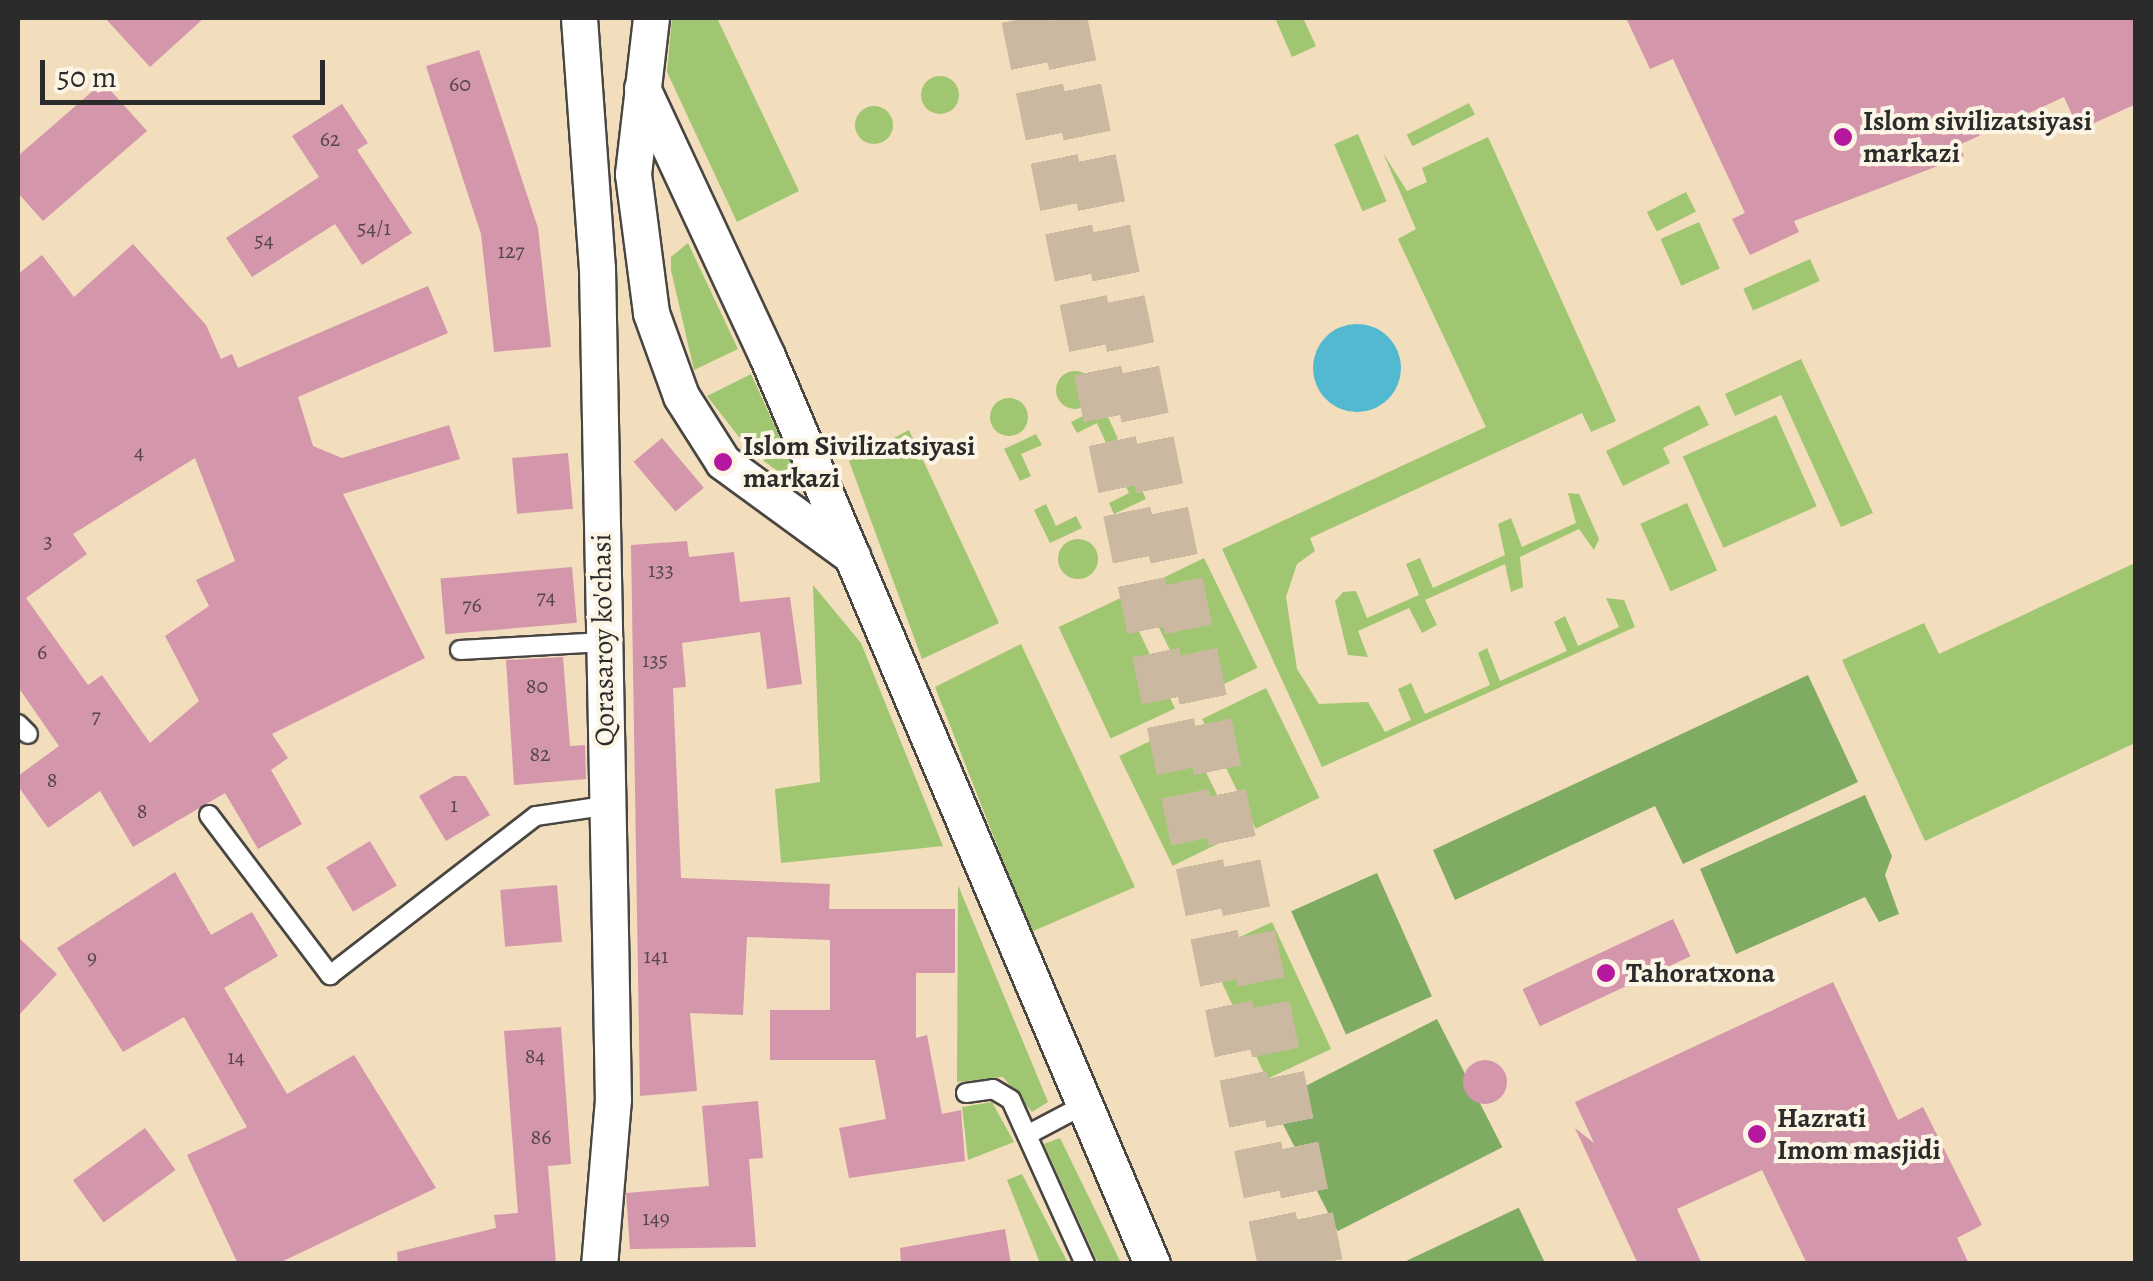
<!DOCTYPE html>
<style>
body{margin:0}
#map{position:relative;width:2153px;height:1281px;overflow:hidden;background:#f2ddbd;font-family:Alegreya,serif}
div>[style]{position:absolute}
.green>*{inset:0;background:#a0c671;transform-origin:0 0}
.round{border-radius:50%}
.forest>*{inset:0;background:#80ab63;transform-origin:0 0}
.water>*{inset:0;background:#52b9d0}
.building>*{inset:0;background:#d496aa;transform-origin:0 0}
.secondary-tunnel>*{height:48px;margin-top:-24px;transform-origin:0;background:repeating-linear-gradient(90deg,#cab9a0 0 48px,transparent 0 72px)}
.roads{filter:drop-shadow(2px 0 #494641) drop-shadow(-2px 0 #494641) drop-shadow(0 2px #494641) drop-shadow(0 -2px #494641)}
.service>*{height:18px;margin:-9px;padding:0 9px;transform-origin:9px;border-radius:9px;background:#fff}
.minor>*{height:35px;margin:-17.5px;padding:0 17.5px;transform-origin:17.5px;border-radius:17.5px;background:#fff}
.dots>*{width:28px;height:28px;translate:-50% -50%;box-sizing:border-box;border:5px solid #fcf5e5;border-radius:50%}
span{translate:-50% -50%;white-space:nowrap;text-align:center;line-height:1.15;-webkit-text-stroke:8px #fcf5e5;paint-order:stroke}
.number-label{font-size:22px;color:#55464b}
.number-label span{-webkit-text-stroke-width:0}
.poi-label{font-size:28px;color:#2b2b2b;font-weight:700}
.left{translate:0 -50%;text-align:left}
.street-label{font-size:28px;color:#2b2b2b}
.frame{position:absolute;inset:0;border:20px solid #2b2b2b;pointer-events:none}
.scale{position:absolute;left:40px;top:60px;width:285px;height:45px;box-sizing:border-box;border:5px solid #2b2b2b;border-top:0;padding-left:12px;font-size:30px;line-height:35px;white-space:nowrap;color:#2b2b2b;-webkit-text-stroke:8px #fcf5e5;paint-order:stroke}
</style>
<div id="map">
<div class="green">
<div style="clip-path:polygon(672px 18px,717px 18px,799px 191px,737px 222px,667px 72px)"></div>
<div style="clip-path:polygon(1275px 18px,1303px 18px,1316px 46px,1292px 57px)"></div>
<div class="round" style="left:921px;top:76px;width:38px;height:38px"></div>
<div style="left:1469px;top:103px;width:13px;height:70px;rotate:63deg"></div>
<div class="round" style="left:855px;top:106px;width:38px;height:38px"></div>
<div style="left:1358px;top:134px;width:73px;height:26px;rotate:67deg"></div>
<div style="clip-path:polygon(1488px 137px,1616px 421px,1591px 432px,1582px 413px,1310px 538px,1315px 551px,1297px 564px,1286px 597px,1297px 669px,1319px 704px,1368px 702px,1385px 732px,1411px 720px,1398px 689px,1411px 683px,1425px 714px,1490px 685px,1478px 653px,1487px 648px,1500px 681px,1567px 651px,1554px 622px,1565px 616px,1578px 646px,1619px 627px,1606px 598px,1624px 600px,1635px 627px,1322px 767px,1222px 549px,1486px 427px,1398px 239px,1416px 229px,1383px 153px,1407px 191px,1427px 182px,1422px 168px)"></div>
<div style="left:1686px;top:192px;width:22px;height:44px;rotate:63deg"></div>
<div style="left:1699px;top:222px;width:51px;height:42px;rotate:66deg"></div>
<div style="clip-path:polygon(688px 243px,738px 349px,694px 370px,671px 270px,671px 257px)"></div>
<div style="left:1810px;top:259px;width:24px;height:73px;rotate:66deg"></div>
<div style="clip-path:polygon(1801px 359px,1873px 513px,1841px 527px,1781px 395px,1735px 416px,1725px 394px)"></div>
<div class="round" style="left:1056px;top:371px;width:38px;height:38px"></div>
<div style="clip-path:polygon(751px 374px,804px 490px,750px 451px,707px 396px)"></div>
<div class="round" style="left:990px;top:398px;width:38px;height:38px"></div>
<div style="clip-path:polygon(1699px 405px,1709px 425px,1663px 448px,1670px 463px,1623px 486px,1606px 451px)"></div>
<div style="clip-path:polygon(1103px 406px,1118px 439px,1107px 445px,1097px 423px,1077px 433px,1071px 422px)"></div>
<div style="left:1776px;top:415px;width:100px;height:102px;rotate:66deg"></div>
<div style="clip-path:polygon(909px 430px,999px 623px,922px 659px,849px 461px)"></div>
<div style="clip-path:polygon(1036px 434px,1042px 445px,1021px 454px,1031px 476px,1020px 481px,1004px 449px)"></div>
<div style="clip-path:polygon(1130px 466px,1146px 499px,1114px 514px,1109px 503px,1129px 493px,1119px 472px)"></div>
<div style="clip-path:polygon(1568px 493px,1579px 494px,1599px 539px,1594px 550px,1579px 529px,1520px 557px,1523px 587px,1511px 592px,1505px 564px,1425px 600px,1437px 625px,1422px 633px,1409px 608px,1358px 631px,1368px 657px,1348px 655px,1335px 601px,1343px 592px,1356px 591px,1367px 618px,1419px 595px,1406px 564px,1420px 558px,1433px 588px,1505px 555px,1498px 524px,1511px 518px,1522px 547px,1576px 523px)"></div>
<div style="left:1687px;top:503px;width:74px;height:51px;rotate:66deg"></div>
<div style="clip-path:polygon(1046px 504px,1056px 526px,1076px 516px,1082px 528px,1050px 543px,1034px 510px)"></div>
<div class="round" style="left:1122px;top:511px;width:40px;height:40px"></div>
<div class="round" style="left:1058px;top:539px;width:40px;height:40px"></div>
<div style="left:1204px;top:558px;width:122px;height:71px;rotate:64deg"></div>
<div style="clip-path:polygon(2135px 563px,2135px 743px,1925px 841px,1842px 660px,1924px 623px,1939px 654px)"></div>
<div style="clip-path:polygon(813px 585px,861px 643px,943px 846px,781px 863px,775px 789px,820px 782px)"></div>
<div style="left:1123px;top:597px;width:123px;height:71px;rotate:65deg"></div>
<div style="clip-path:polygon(1021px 644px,1135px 887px,1031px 932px,935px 687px)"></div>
<div style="left:1266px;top:688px;width:122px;height:71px;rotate:64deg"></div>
<div style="left:1183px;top:725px;width:122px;height:71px;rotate:64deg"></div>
<div style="clip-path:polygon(958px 885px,1048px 1102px,1032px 1112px,1003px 1077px,957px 1082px)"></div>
<div style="left:1272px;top:922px;width:140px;height:71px;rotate:65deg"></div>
<div style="clip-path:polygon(992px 1102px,1014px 1142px,968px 1160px,962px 1107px)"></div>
<div style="clip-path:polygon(1060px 1138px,1121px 1263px,1098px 1263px,1044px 1144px)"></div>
<div style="clip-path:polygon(1022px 1174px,1068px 1263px,1040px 1263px,1007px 1180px)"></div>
</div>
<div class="forest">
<div style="clip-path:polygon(1808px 675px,1858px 782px,1683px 864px,1655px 806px,1455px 900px,1433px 850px)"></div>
<div style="clip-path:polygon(1865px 795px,1892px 856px,1885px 875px,1899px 914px,1879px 922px,1865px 897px,1736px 954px,1700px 869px)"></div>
<div style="left:1377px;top:873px;width:135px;height:94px;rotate:66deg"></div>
<div style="left:1437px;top:1019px;width:144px;height:185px;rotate:63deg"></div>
<div style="clip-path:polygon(1519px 1208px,1545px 1263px,1402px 1263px,1518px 1208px)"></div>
</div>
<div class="water">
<div class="round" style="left:1313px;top:324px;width:88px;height:88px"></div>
</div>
<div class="building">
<div style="clip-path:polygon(105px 18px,204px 18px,150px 67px)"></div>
<div style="clip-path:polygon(1626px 18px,2136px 18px,2136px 104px,2079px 130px,2064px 97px,1959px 145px,1964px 156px,1794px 221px,1799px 232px,1750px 255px,1732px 219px,1745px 213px,1673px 59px,1650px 69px)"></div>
<div style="clip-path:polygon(479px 50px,538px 228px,551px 347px,494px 352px,481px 234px,426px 66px)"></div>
<div style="clip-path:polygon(103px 82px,147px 131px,43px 221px,18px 193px,18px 156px)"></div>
<div style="clip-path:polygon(342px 104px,368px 143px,357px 150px,412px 233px,362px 265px,335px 224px,252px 277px,226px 238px,319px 177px,292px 136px)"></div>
<div style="clip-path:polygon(evenodd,133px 244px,206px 325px,221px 359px,232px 354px,238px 368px,428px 286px,448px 333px,298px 397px,313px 446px,342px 458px,449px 425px,460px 459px,343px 494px,425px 658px,272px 734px,288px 758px,271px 770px,302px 824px,258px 849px,225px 793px,133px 847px,100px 791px,48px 828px,18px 786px,18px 776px,59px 746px,18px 687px,18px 274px,42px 255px,74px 297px,133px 244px,195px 458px,235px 561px,196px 580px,209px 606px,165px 636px,199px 701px,150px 743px,102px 675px,88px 685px,26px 598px,87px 554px,73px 534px,195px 458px)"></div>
<div style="left:662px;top:438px;width:65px;height:37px;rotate:50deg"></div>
<div style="left:568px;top:453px;width:56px;height:56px;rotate:85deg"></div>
<div style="clip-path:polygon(687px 541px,689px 557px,734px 552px,740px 602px,790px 597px,802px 684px,767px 689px,760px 632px,682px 643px,686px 687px,673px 688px,681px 878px,830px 884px,829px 909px,955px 909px,955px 973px,916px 973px,916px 1038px,927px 1035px,942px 1114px,961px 1110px,965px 1161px,849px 1178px,839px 1128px,886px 1119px,875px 1060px,770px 1060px,770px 1010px,830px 1010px,830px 940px,747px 937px,743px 1015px,690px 1013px,697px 1091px,640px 1096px,631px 545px)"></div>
<div style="left:572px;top:567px;width:56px;height:132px;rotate:85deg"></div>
<div style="clip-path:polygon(563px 657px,570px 746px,585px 745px,586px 779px,514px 785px,506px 660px)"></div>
<div style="clip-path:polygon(454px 776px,466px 776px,490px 815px,446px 841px,419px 796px)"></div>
<div style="left:370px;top:841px;width:52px;height:51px;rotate:59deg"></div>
<div style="clip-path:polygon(175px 872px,211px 935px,252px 912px,278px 956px,224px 988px,287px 1094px,354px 1055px,436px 1188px,277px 1264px,238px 1264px,187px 1155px,247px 1127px,184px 1017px,123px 1052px,57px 948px)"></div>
<div style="left:557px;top:885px;width:57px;height:57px;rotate:85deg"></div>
<div style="left:1673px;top:919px;width:41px;height:166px;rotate:65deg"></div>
<div style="clip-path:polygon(18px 937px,57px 974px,18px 1016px)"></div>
<div style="clip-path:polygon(1833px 982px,1898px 1120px,1923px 1107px,1982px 1225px,1957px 1238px,1969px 1264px,1807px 1264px,1762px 1170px,1677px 1209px,1702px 1264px,1638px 1264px,1575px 1128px,1594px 1143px,1575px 1102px)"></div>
<div style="clip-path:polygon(561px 1027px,571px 1164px,548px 1166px,556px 1264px,398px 1264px,397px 1252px,496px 1228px,494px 1215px,518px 1213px,504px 1031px)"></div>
<div class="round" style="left:1463px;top:1060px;width:44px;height:44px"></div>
<div style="clip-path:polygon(758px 1101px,763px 1158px,749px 1159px,756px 1247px,630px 1249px,626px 1193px,709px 1186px,702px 1106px)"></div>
<div style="left:145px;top:1128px;width:52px;height:89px;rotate:54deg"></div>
<div style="clip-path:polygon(1005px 1229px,1011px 1264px,901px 1264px,900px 1248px)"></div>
</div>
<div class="secondary-tunnel">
<div style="left:1025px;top:18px;width:1272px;rotate:78.35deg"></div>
<div style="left:1063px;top:18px;width:1272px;rotate:78.39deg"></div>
</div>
<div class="roads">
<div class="service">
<div style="left:460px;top:650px;width:144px;rotate:-3.2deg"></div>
<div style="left:18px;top:724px;width:14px;rotate:45deg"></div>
<div style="left:209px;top:815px;width:201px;rotate:52.9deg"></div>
<div style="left:330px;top:975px;width:260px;rotate:-37.7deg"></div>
<div style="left:536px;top:816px;width:69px;rotate:-8.4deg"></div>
<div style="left:966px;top:1093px;width:27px;rotate:-8deg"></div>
<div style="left:993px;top:1089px;width:21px;rotate:31deg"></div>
<div style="left:1011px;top:1100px;width:180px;rotate:65.7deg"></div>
<div style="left:1027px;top:1135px;width:64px;rotate:-27.8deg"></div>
</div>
<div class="minor">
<div style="left:579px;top:18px;width:251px;rotate:85.9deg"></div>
<div style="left:597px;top:268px;width:664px;rotate:88.88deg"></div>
<div style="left:610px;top:932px;width:167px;rotate:89deg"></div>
<div style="left:613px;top:1099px;width:166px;rotate:94.8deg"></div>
<div style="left:651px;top:18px;width:157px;rotate:96.6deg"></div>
<div style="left:633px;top:174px;width:140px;rotate:82.6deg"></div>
<div style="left:651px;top:313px;width:88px;rotate:70.1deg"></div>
<div style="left:681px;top:396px;width:78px;rotate:57.5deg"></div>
<div style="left:723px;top:462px;width:160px;rotate:36.1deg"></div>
<div style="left:642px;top:88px;width:296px;rotate:65deg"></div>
<div style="left:767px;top:356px;width:986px;rotate:67.02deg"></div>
</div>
</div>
<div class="dots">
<div style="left:1843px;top:137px;background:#b5179e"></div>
<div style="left:723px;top:462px;background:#b5179e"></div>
<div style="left:1606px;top:973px;background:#b5179e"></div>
<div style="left:1757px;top:1134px;background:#b5179e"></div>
</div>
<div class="number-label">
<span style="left:460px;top:85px">60</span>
<span style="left:330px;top:140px">62</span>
<span style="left:374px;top:229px">54/1</span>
<span style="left:264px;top:241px">54</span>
<span style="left:511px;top:252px">127</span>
<span style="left:139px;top:453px">4</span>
<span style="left:48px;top:542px">3</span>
<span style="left:661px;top:571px">133</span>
<span style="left:546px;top:598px">74</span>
<span style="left:472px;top:606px">76</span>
<span style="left:42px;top:653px">6</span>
<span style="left:655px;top:661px">135</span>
<span style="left:537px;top:687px">80</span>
<span style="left:96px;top:717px">7</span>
<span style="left:540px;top:755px">82</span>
<span style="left:52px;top:781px">8</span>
<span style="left:454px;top:806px">1</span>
<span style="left:142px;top:812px">8</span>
<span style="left:656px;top:957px">141</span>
<span style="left:92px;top:958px">9</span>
<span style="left:535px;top:1057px">84</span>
<span style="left:236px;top:1058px">14</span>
<span style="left:541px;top:1138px">86</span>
<span style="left:656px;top:1219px">149</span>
</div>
<div class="poi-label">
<span class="left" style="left:1863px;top:137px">Islom sivilizatsiyasi<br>markazi</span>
<span class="left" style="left:743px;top:462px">Islom Sivilizatsiyasi<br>markazi</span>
<span class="left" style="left:1626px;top:973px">Tahoratxona</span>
<span class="left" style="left:1777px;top:1134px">Hazrati<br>Imom masjidi</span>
</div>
<div class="street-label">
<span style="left:603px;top:640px;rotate:-91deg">Qorasaroy ko'chasi</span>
</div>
<div class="frame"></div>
<div class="scale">50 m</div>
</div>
